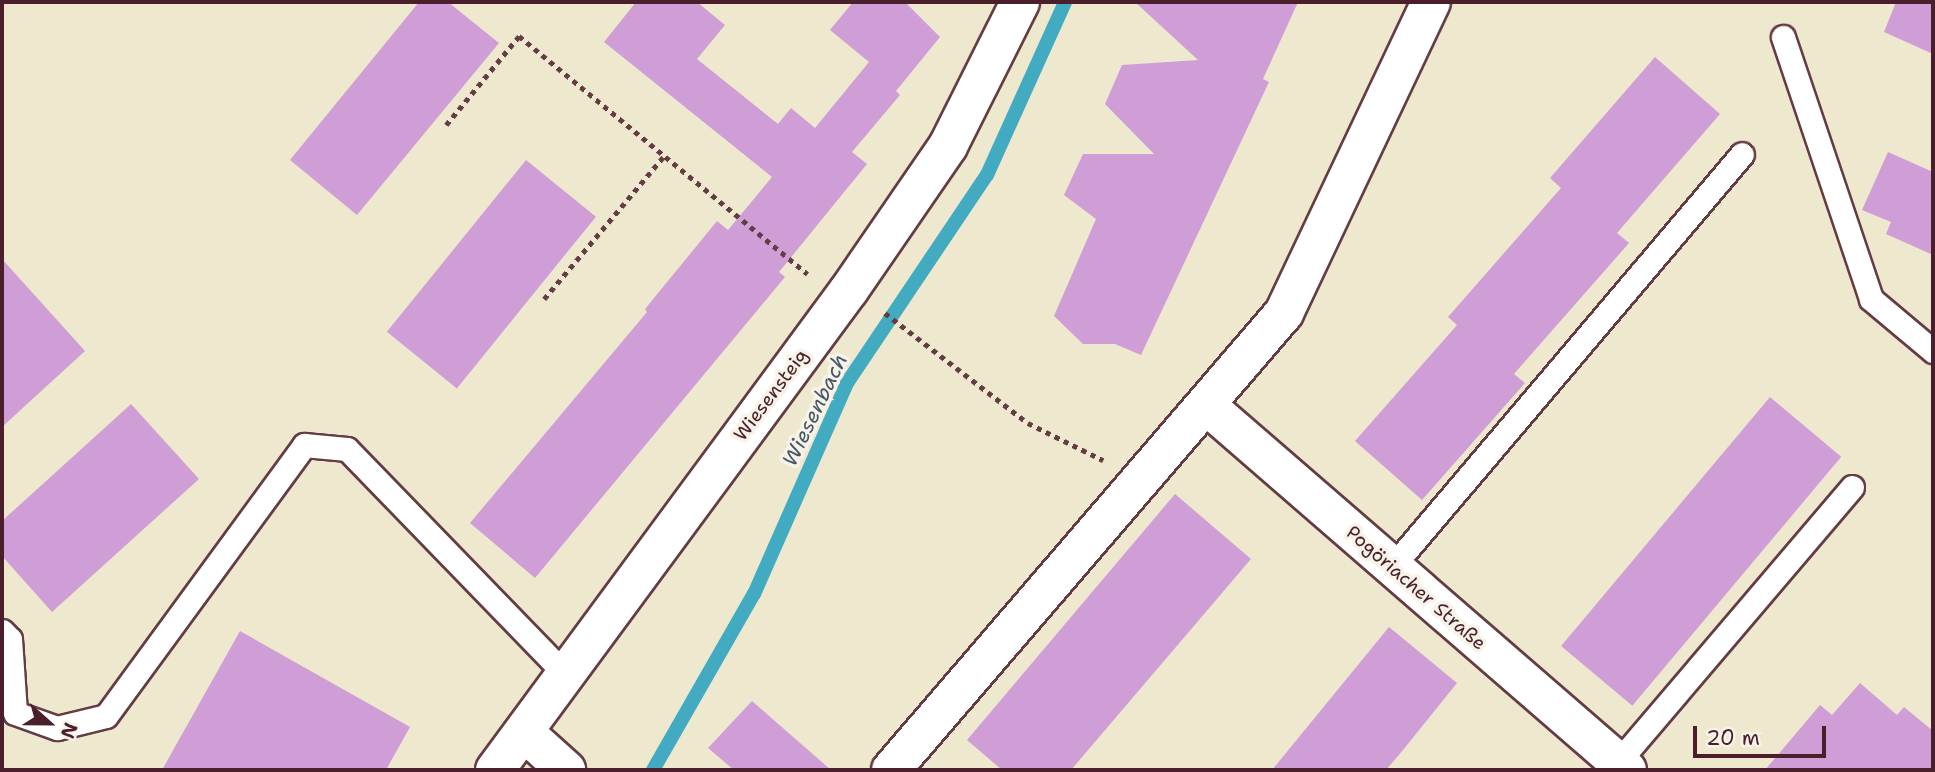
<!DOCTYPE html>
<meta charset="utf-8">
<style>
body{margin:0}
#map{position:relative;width:1935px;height:772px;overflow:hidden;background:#eee8ce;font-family:"Shantell Sans",sans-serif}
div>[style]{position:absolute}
.stream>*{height:14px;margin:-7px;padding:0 7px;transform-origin:7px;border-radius:7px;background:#42abc1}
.building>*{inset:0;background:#cf9ed6;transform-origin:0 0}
.path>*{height:4.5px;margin-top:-2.25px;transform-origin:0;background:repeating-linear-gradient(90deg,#633d43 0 5px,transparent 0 10px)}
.roads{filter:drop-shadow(2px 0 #633d43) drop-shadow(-2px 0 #633d43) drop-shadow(0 2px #633d43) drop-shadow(0 -2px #633d43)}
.service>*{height:23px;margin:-11.5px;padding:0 11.5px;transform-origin:11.5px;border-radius:11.5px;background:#fff}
.minor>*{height:38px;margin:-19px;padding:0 19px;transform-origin:19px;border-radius:19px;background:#fff}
span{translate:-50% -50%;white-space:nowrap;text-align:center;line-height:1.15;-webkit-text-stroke:7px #f7f3e8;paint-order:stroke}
.street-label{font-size:19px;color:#4a1f2b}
.water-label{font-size:21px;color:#475767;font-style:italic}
.frame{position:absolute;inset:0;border:4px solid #4a1f2b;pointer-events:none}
.north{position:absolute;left:14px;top:688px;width:70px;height:70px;-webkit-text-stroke:5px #f7f3e8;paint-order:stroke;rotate:111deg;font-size:19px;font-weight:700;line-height:28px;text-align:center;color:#4a1f2b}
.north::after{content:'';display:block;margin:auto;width:24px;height:32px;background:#4a1f2b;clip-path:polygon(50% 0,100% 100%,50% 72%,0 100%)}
.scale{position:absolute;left:1693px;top:726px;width:133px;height:32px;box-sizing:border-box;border:4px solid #4a1f2b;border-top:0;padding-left:9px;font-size:21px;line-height:24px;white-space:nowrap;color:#4a1f2b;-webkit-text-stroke:5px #f7f3e8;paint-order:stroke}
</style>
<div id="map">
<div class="stream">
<div style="left:653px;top:770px;width:203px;rotate:-60.2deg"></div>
<div style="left:754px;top:594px;width:231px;rotate:-66.2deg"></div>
<div style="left:847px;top:383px;width:251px;rotate:-56.1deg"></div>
<div style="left:987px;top:175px;width:190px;rotate:-65.7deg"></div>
</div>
<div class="building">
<div style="clip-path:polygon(419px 2px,448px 2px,499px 43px,357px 215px,290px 160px)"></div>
<div style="clip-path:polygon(636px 2px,697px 2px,725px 25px,697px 59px,778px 124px,791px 108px,815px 128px,869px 62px,830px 30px,853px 2px,905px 2px,940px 37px,896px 91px,900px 95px,852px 152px,867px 164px,779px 272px,785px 277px,535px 578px,470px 523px,647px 312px,645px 309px,717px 221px,728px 230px,772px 177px,604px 42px)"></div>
<div style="clip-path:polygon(1135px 2px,1298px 2px,1263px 79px,1269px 82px,1141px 355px,1115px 344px,1083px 344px,1054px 316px,1096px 219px,1064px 195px,1083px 154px,1154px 154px,1105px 104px,1122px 65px,1198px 60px)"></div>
<div style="clip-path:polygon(1896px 2px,1933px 2px,1933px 54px,1884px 32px)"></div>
<div style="clip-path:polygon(1655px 57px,1720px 114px,1617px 233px,1629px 243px,1514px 374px,1525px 383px,1422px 500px,1355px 441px,1457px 325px,1448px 317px,1561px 188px,1550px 178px)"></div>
<div style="clip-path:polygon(1888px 152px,1933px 172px,1933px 255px,1886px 234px,1891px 222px,1862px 210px)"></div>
<div style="left:526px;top:160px;width:90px;height:221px;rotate:39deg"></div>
<div style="clip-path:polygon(2px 259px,85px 351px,2px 427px)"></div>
<div style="left:1770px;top:397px;width:93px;height:325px;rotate:40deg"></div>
<div style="clip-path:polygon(131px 404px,199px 479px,52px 612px,2px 556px,2px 521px)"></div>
<div style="clip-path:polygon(1175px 494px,1251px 559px,1071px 770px,1002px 770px,967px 740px)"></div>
<div style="clip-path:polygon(1389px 627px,1457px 683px,1403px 750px,1386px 770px,1272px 770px)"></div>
<div style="clip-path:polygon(240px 631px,410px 727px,386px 770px,162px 770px)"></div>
<div style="clip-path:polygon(1860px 683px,1897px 715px,1904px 707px,1933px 731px,1933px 770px,1765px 770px,1820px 705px,1832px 715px)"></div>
<div style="clip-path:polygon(752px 701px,831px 770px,734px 770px,708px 748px)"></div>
</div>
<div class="path">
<div style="left:446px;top:125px;width:115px;rotate:-50.6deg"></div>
<div style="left:519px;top:36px;width:374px;rotate:39.5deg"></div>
<div style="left:544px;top:299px;width:187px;rotate:-50deg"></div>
<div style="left:885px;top:313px;width:180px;rotate:37.6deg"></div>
<div style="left:1028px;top:423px;width:84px;rotate:26.3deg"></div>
</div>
<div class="roads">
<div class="service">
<div style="left:1783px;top:37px;width:276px;rotate:71.4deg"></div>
<div style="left:1871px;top:299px;width:81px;rotate:40deg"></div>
<div style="left:1392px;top:567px;width:541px;rotate:-49.72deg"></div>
<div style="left:2px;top:631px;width:11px;rotate:45deg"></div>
<div style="left:10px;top:639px;width:74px;rotate:86.1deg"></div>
<div style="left:15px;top:713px;width:45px;rotate:19.7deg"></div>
<div style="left:57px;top:728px;width:50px;rotate:-13.8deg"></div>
<div style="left:106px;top:716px;width:336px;rotate:-53.8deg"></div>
<div style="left:304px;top:445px;width:43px;rotate:5.3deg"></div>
<div style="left:347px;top:449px;width:312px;rotate:45.9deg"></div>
<div style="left:1618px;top:762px;width:361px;rotate:-49.6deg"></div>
</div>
<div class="minor">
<div style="left:1206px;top:405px;width:557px;rotate:40.92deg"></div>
<div style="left:524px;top:732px;width:57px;rotate:42.1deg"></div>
<div style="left:495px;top:770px;width:596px;rotate:-53.59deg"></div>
<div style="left:849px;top:290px;width:175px;rotate:-55.5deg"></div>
<div style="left:948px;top:146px;width:161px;rotate:-63.4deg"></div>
<div style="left:891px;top:770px;width:603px;rotate:-49.31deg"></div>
<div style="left:1284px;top:313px;width:344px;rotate:-64.7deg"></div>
</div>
</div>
<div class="street-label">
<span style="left:771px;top:395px;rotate:-53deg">Wiesensteig</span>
<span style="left:1416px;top:588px;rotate:41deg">Pogöriacher Straße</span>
</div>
<div class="water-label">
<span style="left:815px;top:410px;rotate:-64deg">Wiesenbach</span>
</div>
<div class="frame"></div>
<div class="north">N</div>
<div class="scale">20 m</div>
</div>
